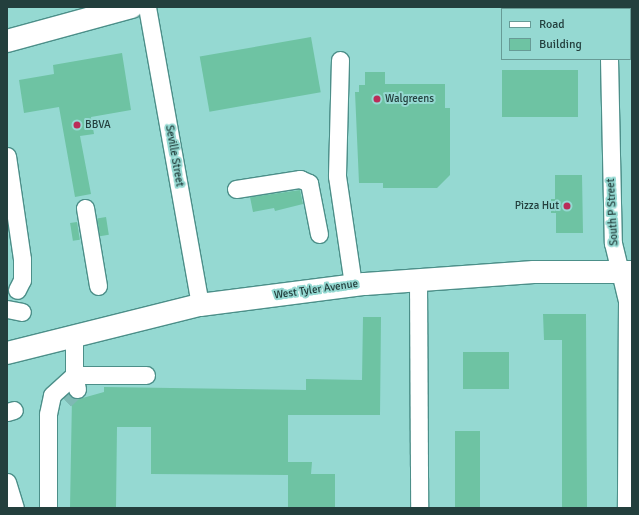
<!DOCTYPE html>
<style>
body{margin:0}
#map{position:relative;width:639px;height:515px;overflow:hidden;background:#95d9d2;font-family:Signika,sans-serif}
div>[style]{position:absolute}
.building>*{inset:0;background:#6ec3a3;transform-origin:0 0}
.minor-tunnel>*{height:17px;margin-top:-8.5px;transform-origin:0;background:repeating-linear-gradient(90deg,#7ebab4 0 17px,transparent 0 25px)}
.roads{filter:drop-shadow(1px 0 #4c8f89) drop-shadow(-1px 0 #4c8f89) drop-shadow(0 1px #4c8f89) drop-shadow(0 -1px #4c8f89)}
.minor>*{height:17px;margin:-8.5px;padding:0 8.5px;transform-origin:8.5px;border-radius:8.5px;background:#fff}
.major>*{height:22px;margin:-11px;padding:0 11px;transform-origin:11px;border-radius:11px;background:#fff}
.dots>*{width:11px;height:11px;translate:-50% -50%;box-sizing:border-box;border:2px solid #95d9d2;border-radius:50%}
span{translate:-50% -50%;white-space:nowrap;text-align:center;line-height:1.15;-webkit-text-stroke:4px #95d9d2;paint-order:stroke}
.poi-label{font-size:11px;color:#233f3d}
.left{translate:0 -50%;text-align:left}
.right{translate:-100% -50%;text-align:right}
.street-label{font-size:11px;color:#233f3d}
.frame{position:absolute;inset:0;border:8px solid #233f3d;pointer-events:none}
.legend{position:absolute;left:501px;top:8px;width:130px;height:52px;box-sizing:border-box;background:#95d9d2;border:1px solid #679b96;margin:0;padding:5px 7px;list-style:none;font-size:12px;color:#233f3d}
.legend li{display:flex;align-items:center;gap:8px;height:20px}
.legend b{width:20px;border:1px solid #679b96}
</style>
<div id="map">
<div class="building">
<div style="left:311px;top:37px;width:56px;height:113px;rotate:80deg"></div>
<div style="clip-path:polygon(122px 53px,131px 110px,91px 117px,94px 134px,80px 136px,91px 194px,75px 197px,59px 107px,24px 113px,19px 80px,54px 74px,53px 65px)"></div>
<div style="left:502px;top:70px;width:76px;height:47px"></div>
<div style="clip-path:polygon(365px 72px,385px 72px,385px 84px,445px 84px,445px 108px,450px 108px,450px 175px,437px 188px,383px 188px,383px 183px,359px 183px,355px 92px,359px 92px,359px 85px,365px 85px)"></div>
<div style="clip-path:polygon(555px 175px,582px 175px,583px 233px,556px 233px,556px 213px,551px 213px,551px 199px,555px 199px)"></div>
<div style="clip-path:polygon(300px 190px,303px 204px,275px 211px,274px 208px,253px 212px,250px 197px)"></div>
<div style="left:106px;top:217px;width:18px;height:9px;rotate:81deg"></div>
<div style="left:77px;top:222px;width:18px;height:7px;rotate:81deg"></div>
<div style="clip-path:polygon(543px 314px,586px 314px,587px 508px,562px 508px,562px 340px,544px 340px)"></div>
<div style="clip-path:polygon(363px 317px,381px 317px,380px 415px,288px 415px,288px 462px,312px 462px,311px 474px,335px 474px,335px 508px,288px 508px,288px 475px,151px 474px,151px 427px,117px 427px,116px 508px,70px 508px,72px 397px,79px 399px,104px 392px,104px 387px,306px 390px,306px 379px,362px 380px)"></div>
<div style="left:463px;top:352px;width:46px;height:37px"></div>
<div style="left:455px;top:431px;width:25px;height:77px"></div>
</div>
<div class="minor-tunnel">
<div style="left:65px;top:400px;width:16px;rotate:-43deg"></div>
</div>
<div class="roads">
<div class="minor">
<div style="left:147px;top:7px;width:303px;rotate:79.9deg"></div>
<div style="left:608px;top:7px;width:2px;rotate:90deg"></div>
<div style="left:609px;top:59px;width:184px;rotate:88.8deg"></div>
<div style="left:613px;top:243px;width:60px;rotate:76.4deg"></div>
<div style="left:627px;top:301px;width:207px;rotate:90.3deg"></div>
<div style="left:340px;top:60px;width:116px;rotate:91.5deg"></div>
<div style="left:337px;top:176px;width:110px;rotate:81.6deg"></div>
<div style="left:7px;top:156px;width:104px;rotate:81.7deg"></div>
<div style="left:22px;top:259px;width:21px;rotate:90deg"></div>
<div style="left:22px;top:280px;width:11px;rotate:117deg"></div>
<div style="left:236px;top:189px;width:65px;rotate:-8.9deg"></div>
<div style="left:300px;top:179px;width:10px;rotate:24deg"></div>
<div style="left:309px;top:183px;width:52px;rotate:78.9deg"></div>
<div style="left:85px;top:208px;width:79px;rotate:80.5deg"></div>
<div style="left:418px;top:279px;width:229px;rotate:89.7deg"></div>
<div style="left:7px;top:309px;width:15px;rotate:11deg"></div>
<div style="left:77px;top:389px;width:14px;rotate:-102deg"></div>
<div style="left:74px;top:375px;width:72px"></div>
<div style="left:7px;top:412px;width:7px;rotate:-16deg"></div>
<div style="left:7px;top:482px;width:27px;rotate:73deg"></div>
<div style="left:48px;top:508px;width:94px;rotate:-90deg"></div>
<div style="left:48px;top:414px;width:19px;rotate:-78deg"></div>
<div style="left:52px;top:395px;width:30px;rotate:-42deg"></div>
<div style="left:74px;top:375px;width:40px;rotate:-90deg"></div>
</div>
<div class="major">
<div style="left:7px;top:41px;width:129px;rotate:-15.3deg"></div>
<div style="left:7px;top:353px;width:199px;rotate:-14deg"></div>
<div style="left:200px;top:305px;width:166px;rotate:-7.3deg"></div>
<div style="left:365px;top:284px;width:169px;rotate:-4.1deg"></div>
<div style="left:534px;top:272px;width:98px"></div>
</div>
</div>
<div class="dots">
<div style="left:377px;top:99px;background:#bb2c58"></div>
<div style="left:77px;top:125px;background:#bb2c58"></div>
<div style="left:567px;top:206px;background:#bb2c58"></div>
</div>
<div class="poi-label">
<span class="left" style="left:385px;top:99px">Walgreens</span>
<span class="left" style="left:85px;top:125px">BBVA</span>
<span class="right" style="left:559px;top:206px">Pizza Hut</span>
</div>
<div class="street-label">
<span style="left:174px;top:156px;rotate:80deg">Seville Street</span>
<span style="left:613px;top:212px;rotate:-93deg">South P Street</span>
<span style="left:316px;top:290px;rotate:-8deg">West Tyler Avenue</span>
</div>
<div class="frame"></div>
<ul class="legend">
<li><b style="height:5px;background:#fff"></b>Road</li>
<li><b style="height:11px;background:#6ec3a3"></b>Building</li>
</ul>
</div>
